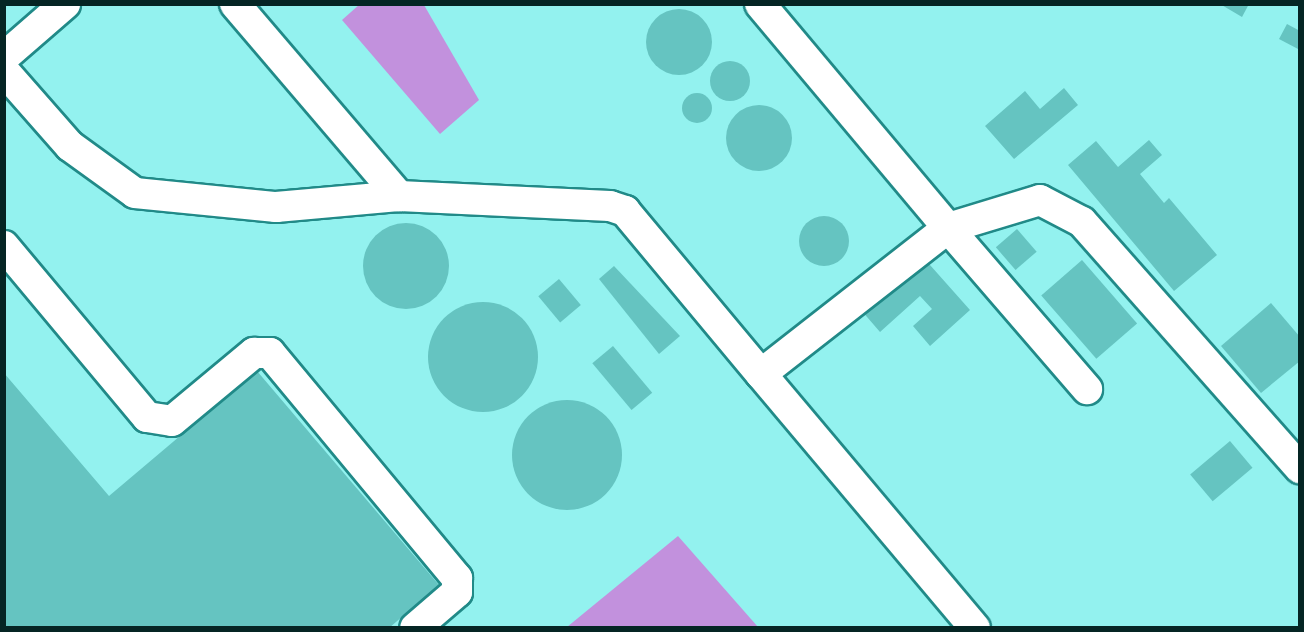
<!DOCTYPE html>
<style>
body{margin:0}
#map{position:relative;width:1304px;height:632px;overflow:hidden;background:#93f2ef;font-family:Ubuntu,sans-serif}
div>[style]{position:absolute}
.water>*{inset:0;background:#c291dd}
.building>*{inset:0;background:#65c4c1;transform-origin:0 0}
.round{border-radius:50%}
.roads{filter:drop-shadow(2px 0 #218a88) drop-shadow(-2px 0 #218a88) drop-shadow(0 2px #218a88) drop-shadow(0 -2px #218a88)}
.minor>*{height:30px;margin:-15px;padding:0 15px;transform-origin:15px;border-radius:15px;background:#fff}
span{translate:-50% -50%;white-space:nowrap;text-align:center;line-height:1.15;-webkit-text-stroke:4.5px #b2fbf9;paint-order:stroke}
.frame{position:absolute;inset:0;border:6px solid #052524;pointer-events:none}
</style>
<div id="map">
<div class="water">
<div style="clip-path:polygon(360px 4px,424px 5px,479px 100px,440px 134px,342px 20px)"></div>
<div style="clip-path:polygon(678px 536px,758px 627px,567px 627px)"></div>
</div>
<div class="building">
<div style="clip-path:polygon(1220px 4px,1249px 4px,1242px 17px)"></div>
<div class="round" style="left:646px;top:9px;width:66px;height:66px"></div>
<div style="clip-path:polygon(1287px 24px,1300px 31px,1300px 50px,1279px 39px)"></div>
<div class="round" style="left:710px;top:61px;width:40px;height:40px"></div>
<div style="clip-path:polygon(1064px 88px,1078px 105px,1014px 159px,985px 126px,1025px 91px,1040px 109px)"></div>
<div class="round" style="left:682px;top:93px;width:30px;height:30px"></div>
<div class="round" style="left:726px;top:105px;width:66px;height:66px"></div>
<div style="clip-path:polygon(1149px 140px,1162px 155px,1140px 174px,1164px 203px,1169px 198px,1217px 255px,1174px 291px,1068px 165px,1096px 141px,1118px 167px)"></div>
<div class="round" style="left:799px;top:216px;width:50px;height:50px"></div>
<div class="round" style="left:363px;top:223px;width:86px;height:86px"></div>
<div style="left:1017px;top:229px;width:30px;height:28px;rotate:49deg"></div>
<div style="clip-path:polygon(922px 256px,970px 310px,930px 346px,913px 326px,932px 309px,920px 296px,880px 332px,861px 310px)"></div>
<div style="left:1082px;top:260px;width:84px;height:54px;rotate:49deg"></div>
<div style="clip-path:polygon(614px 266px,680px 336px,659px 354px,599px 279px)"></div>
<div style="left:559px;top:279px;width:34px;height:27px;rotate:50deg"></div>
<div class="round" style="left:428px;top:302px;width:110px;height:110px"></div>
<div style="clip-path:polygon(1271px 303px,1300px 337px,1300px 361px,1261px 393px,1221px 346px)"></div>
<div style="left:613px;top:346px;width:61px;height:27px;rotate:50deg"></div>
<div style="clip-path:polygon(257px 371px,439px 585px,389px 628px,4px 628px,4px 373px,109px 496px)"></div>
<div class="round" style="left:512px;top:400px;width:110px;height:110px"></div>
<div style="left:1230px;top:441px;width:35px;height:52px;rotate:50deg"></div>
</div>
<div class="roads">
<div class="minor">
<div style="left:235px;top:4px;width:253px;rotate:49.5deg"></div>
<div style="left:399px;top:196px;width:211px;rotate:2.7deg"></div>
<div style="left:610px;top:206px;width:16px;rotate:18deg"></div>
<div style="left:625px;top:211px;width:212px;rotate:50.2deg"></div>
<div style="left:761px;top:374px;width:237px;rotate:-38deg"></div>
<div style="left:948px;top:228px;width:213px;rotate:49.2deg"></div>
<div style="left:760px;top:4px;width:292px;rotate:50deg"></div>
<div style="left:948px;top:228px;width:96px;rotate:-16.9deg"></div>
<div style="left:1040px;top:200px;width:47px;rotate:27.6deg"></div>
<div style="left:1082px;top:222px;width:329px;rotate:48.5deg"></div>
<div style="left:4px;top:57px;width:81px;rotate:-41deg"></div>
<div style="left:4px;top:71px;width:100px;rotate:48.7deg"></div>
<div style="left:70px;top:146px;width:80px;rotate:35.9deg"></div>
<div style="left:135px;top:193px;width:142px;rotate:5.7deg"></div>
<div style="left:276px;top:207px;width:123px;rotate:-5.1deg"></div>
<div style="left:4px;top:246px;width:223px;rotate:50.1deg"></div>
<div style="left:147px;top:417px;width:25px;rotate:9deg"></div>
<div style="left:172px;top:421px;width:107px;rotate:-39.7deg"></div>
<div style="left:254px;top:353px;width:16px"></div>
<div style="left:270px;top:353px;width:293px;rotate:50.3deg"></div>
<div style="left:457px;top:578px;width:14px;rotate:90deg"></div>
<div style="left:457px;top:592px;width:55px;rotate:139.4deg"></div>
<div style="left:761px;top:374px;width:332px;rotate:49.9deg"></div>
</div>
</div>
<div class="frame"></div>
</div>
